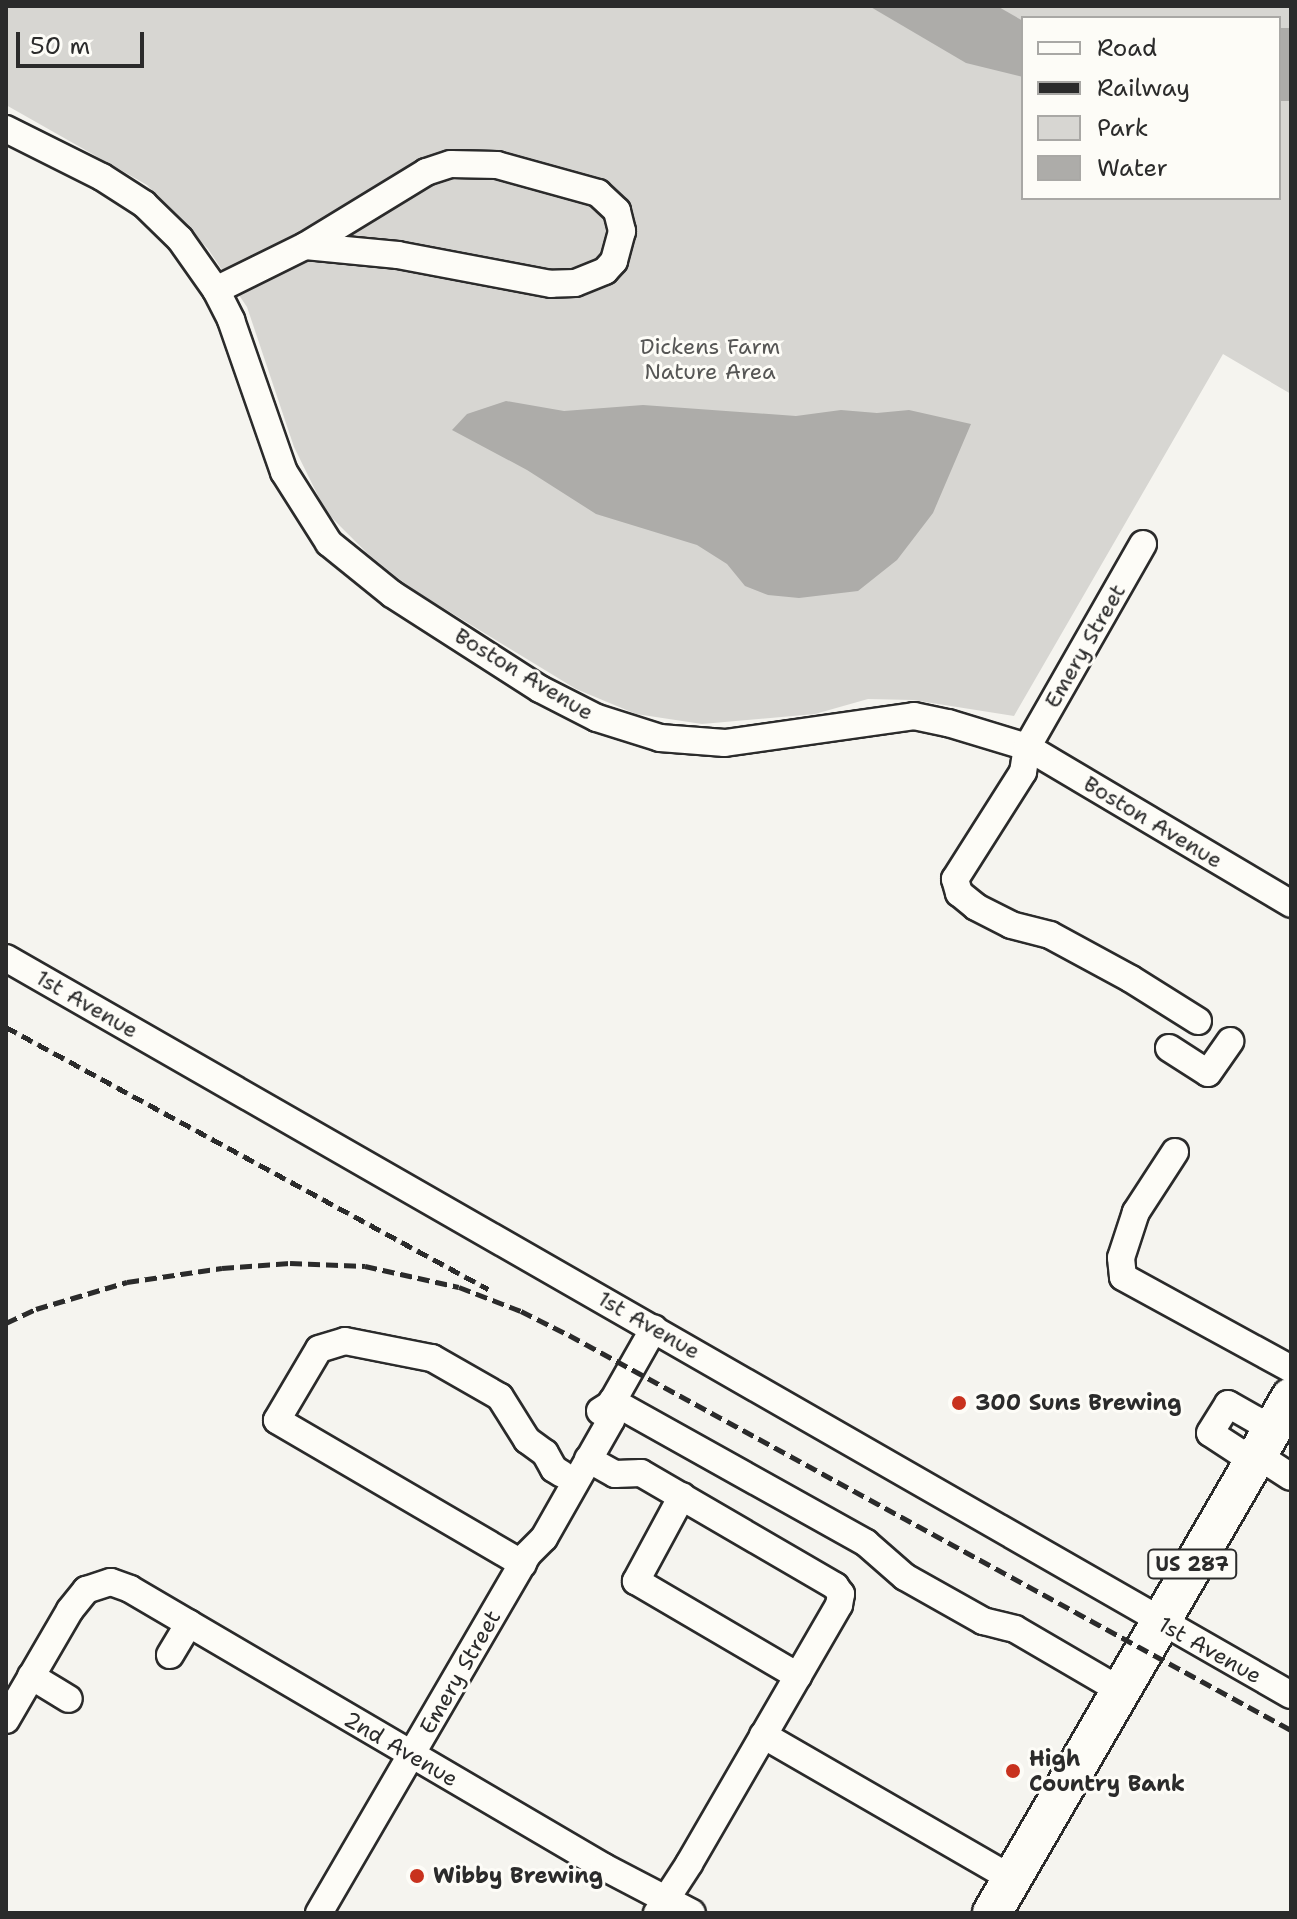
<!DOCTYPE html>
<style>
body{margin:0}
#map{position:relative;width:1297px;height:1919px;overflow:hidden;background:#f5f4ef;font-family:"Shantell Sans",sans-serif}
div>[style]{position:absolute}
.green>*{inset:0;background:#d7d6d2}
.water>*{inset:0;background:#adaca9;transform-origin:0 0}
.roads{filter:drop-shadow(2px 0 #2b2b2b) drop-shadow(-2px 0 #2b2b2b) drop-shadow(0 2px #2b2b2b) drop-shadow(0 -2px #2b2b2b)}
.minor>*{height:26px;margin:-13px;padding:0 13px;transform-origin:13px;border-radius:13px;background:#fdfcf7}
.highway>*{height:38px;margin:-19px;padding:0 19px;transform-origin:19px;border-radius:19px;background:#fdfcf7}
.rail>*{height:5px;margin-top:-2.5px;transform-origin:0;background:repeating-linear-gradient(90deg,#2b2b2b 0 12px,transparent 0 18px)}
.dots>*{width:22px;height:22px;translate:-50% -50%;box-sizing:border-box;border:4px solid #fdfcf7;border-radius:50%}
span{translate:-50% -50%;white-space:nowrap;text-align:center;line-height:1.15;-webkit-text-stroke:6px #fdfcf7;paint-order:stroke}
.shield-label span{padding:2px 6px;background:#fdfcf7;border:2px solid;border-radius:6px;-webkit-text-stroke-width:0}
.shield-label{font-size:20px;color:#2b2b2b;font-weight:700}
.park-label{font-size:22px;color:#565655}
.street-label{font-size:22px;color:#2b2b2b}
.poi-label{font-size:22px;color:#2b2b2b;font-weight:700}
.left{translate:0 -50%;text-align:left}
.frame{position:absolute;inset:0;border:8px solid #2b2b2b;pointer-events:none}
.legend{position:absolute;left:1021px;top:16px;width:260px;height:184px;box-sizing:border-box;background:#fdfcf7;border:2px solid #a9a8a5;margin:0;padding:10px 14px;list-style:none;font-size:24px;color:#2b2b2b}
.legend li{display:flex;align-items:center;gap:16px;height:40px}
.legend b{width:40px;border:2px solid #a9a8a5}
.scale{position:absolute;left:16px;top:32px;width:128px;height:36px;box-sizing:border-box;border:4px solid #2b2b2b;border-top:0;padding-left:10px;font-size:24px;line-height:28px;white-space:nowrap;color:#2b2b2b;-webkit-text-stroke:6px #fdfcf7;paint-order:stroke}
</style>
<div id="map">
<div class="green">
<div style="clip-path:polygon(evenodd,6px 6px,1291px 6px,1291px 394px,1223px 354px,1014px 716px,913px 700px,868px 699px,815px 714px,702px 724px,636px 714px,576px 689px,409px 587px,367px 553px,326px 512px,294px 447px,247px 307px,208px 249px,147px 185px,6px 105px,6px 6px,1023px 18px,1279px 18px,1279px 198px,1023px 198px,1023px 18px)"></div>
</div>
<div class="water">
<div style="clip-path:polygon(869px 6px,997px 6px,1023px 21px,1023px 77px,966px 63px)"></div>
<div style="left:1291px;top:28px;width:73px;height:12px;rotate:90deg"></div>
<div style="clip-path:polygon(506px 401px,564px 411px,643px 405px,796px 416px,841px 410px,877px 413px,909px 410px,971px 424px,933px 513px,897px 560px,858px 591px,799px 598px,768px 595px,745px 586px,727px 564px,697px 545px,596px 514px,527px 470px,452px 430px,467px 414px)"></div>
</div>
<div class="roads">
<div class="minor">
<div style="left:6px;top:129px;width:107px;rotate:26.6deg"></div>
<div style="left:102px;top:177px;width:50px;rotate:32.7deg"></div>
<div style="left:144px;top:204px;width:50px;rotate:44.2deg"></div>
<div style="left:180px;top:239px;width:62px;rotate:54.8deg"></div>
<div style="left:216px;top:290px;width:34px;rotate:63deg"></div>
<div style="left:231px;top:320px;width:161px;rotate:70.8deg"></div>
<div style="left:284px;top:472px;width:84px;rotate:57.6deg"></div>
<div style="left:329px;top:543px;width:81px;rotate:39deg"></div>
<div style="left:392px;top:594px;width:176px;rotate:32.7deg"></div>
<div style="left:540px;top:689px;width:64px;rotate:27deg"></div>
<div style="left:597px;top:718px;width:66px;rotate:17.6deg"></div>
<div style="left:660px;top:738px;width:65px;rotate:4.4deg"></div>
<div style="left:725px;top:743px;width:191px;rotate:-8.1deg"></div>
<div style="left:914px;top:716px;width:35px;rotate:12deg"></div>
<div style="left:948px;top:723px;width:83px;rotate:16.9deg"></div>
<div style="left:1027px;top:747px;width:307px;rotate:30.7deg"></div>
<div style="left:216px;top:290px;width:99px;rotate:-26.3deg"></div>
<div style="left:305px;top:246px;width:142px;rotate:-31.4deg"></div>
<div style="left:426px;top:172px;width:26px;rotate:-18deg"></div>
<div style="left:451px;top:164px;width:46px;rotate:1.2deg"></div>
<div style="left:497px;top:165px;width:105px;rotate:15.5deg"></div>
<div style="left:598px;top:193px;width:26px;rotate:43deg"></div>
<div style="left:617px;top:211px;width:21px;rotate:76deg"></div>
<div style="left:622px;top:231px;width:31px;rotate:105deg"></div>
<div style="left:614px;top:261px;width:13px;rotate:132deg"></div>
<div style="left:605px;top:271px;width:32px;rotate:158deg"></div>
<div style="left:575px;top:283px;width:24px;rotate:178deg"></div>
<div style="left:551px;top:284px;width:156px;rotate:-169.3deg"></div>
<div style="left:398px;top:255px;width:93px;rotate:-174.5deg"></div>
<div style="left:1143px;top:544px;width:234px;rotate:119.7deg"></div>
<div style="left:1027px;top:747px;width:25px;rotate:99deg"></div>
<div style="left:1023px;top:772px;width:127px;rotate:122.4deg"></div>
<div style="left:955px;top:879px;width:15px;rotate:74deg"></div>
<div style="left:959px;top:893px;width:22px;rotate:39deg"></div>
<div style="left:976px;top:907px;width:39px;rotate:27deg"></div>
<div style="left:1011px;top:925px;width:40px;rotate:14.4deg"></div>
<div style="left:1050px;top:935px;width:92px;rotate:28.5deg"></div>
<div style="left:1131px;top:979px;width:79px;rotate:32.1deg"></div>
<div style="left:6px;top:958px;width:1481px;rotate:29.84deg"></div>
<div style="left:1169px;top:1048px;width:46px;rotate:32.7deg"></div>
<div style="left:1208px;top:1073px;width:39px;rotate:-55deg"></div>
<div style="left:1175px;top:1152px;width:72px;rotate:123deg"></div>
<div style="left:1136px;top:1212px;width:48px;rotate:108.1deg"></div>
<div style="left:1121px;top:1258px;width:19px;rotate:84deg"></div>
<div style="left:1123px;top:1277px;width:192px;rotate:28.7deg"></div>
<div style="left:612px;top:1401px;width:291px;rotate:29.2deg"></div>
<div style="left:866px;top:1543px;width:52px;rotate:41.1deg"></div>
<div style="left:905px;top:1577px;width:90px;rotate:29.4deg"></div>
<div style="left:983px;top:1621px;width:33px;rotate:14deg"></div>
<div style="left:1015px;top:1629px;width:123px;rotate:30.3deg"></div>
<div style="left:600px;top:1411px;width:13px;rotate:-32deg"></div>
<div style="left:611px;top:1404px;width:87px;rotate:-60.5deg"></div>
<div style="left:1257px;top:1455px;width:40px;rotate:32.9deg"></div>
<div style="left:588px;top:1459px;width:31px;rotate:29deg"></div>
<div style="left:615px;top:1474px;width:26px;rotate:-2deg"></div>
<div style="left:641px;top:1473px;width:225px;rotate:30.2deg"></div>
<div style="left:835px;top:1586px;width:10px;rotate:53deg"></div>
<div style="left:841px;top:1594px;width:11px;rotate:100deg"></div>
<div style="left:839px;top:1605px;width:299px;rotate:120.1deg"></div>
<div style="left:689px;top:1864px;width:59px;rotate:123.1deg"></div>
<div style="left:1253px;top:1461px;width:51px;rotate:-146.9deg"></div>
<div style="left:1210px;top:1433px;width:34px;rotate:-58deg"></div>
<div style="left:1228px;top:1404px;width:51px;rotate:29.6deg"></div>
<div style="left:682px;top:1496px;width:97px;rotate:118.4deg"></div>
<div style="left:636px;top:1581px;width:188px;rotate:30.4deg"></div>
<div style="left:523px;top:1564px;width:285px;rotate:-149.7deg"></div>
<div style="left:277px;top:1420px;width:82px;rotate:-59.4deg"></div>
<div style="left:319px;top:1349px;width:27px;rotate:-17deg"></div>
<div style="left:345px;top:1341px;width:89px;rotate:11.1deg"></div>
<div style="left:432px;top:1358px;width:78px;rotate:29.8deg"></div>
<div style="left:500px;top:1397px;width:51px;rotate:57.9deg"></div>
<div style="left:527px;top:1440px;width:22px;rotate:36deg"></div>
<div style="left:545px;top:1453px;width:18px;rotate:61deg"></div>
<div style="left:554px;top:1469px;width:9px;rotate:32deg"></div>
<div style="left:170px;top:1655px;width:37px;rotate:-59deg"></div>
<div style="left:31px;top:1676px;width:44px;rotate:31.2deg"></div>
<div style="left:6px;top:1720px;width:127px;rotate:-59.8deg"></div>
<div style="left:70px;top:1610px;width:26px;rotate:-51deg"></div>
<div style="left:86px;top:1590px;width:26px;rotate:-18deg"></div>
<div style="left:111px;top:1582px;width:20px;rotate:20deg"></div>
<div style="left:130px;top:1589px;width:550px;rotate:30.39deg"></div>
<div style="left:604px;top:1867px;width:99px;rotate:27.6deg"></div>
<div style="left:763px;top:1735px;width:288px;rotate:30deg"></div>
<div style="left:319px;top:1913px;width:414px;rotate:-59.8deg"></div>
<div style="left:527px;top:1555px;width:24px;rotate:-45deg"></div>
<div style="left:544px;top:1538px;width:136px;rotate:-60.4deg"></div>
<div style="left:611px;top:1420px;width:16px;rotate:-90deg"></div>
</div>
<div class="highway">
<div style="left:992px;top:1913px;width:596px;rotate:-59.91deg"></div>
</div>
</div>
<div class="rail">
<div style="left:6px;top:1027px;width:549px;rotate:28.53deg"></div>
<div style="left:6px;top:1323px;width:33px;rotate:-25deg"></div>
<div style="left:36px;top:1309px;width:95px;rotate:-16.5deg"></div>
<div style="left:127px;top:1282px;width:96px;rotate:-8.4deg"></div>
<div style="left:222px;top:1268px;width:68px;rotate:-4.2deg"></div>
<div style="left:290px;top:1263px;width:75px;rotate:2.3deg"></div>
<div style="left:365px;top:1266px;width:96px;rotate:12.6deg"></div>
<div style="left:459px;top:1287px;width:66px;rotate:21.2deg"></div>
<div style="left:521px;top:1311px;width:54px;rotate:26.6deg"></div>
<div style="left:569px;top:1335px;width:823px;rotate:28.68deg"></div>
</div>
<div class="dots">
<div style="left:959px;top:1403px;background:#c8321e"></div>
<div style="left:1013px;top:1771px;background:#c8321e"></div>
<div style="left:417px;top:1876px;background:#c8321e"></div>
</div>
<div class="shield-label">
<span style="left:1192px;top:1564px">US 287</span>
</div>
<div class="park-label">
<span style="left:710px;top:359px">Dickens Farm<br>Nature Area</span>
</div>
<div class="street-label">
<span style="left:1085px;top:646px;rotate:-60deg">Emery Street</span>
<span style="left:524px;top:674px;rotate:31deg">Boston Avenue</span>
<span style="left:1153px;top:822px;rotate:31deg">Boston Avenue</span>
<span style="left:87px;top:1004px;rotate:30deg">1st Avenue</span>
<span style="left:649px;top:1325px;rotate:30deg">1st Avenue</span>
<span style="left:1210px;top:1650px;rotate:29deg">1st Avenue</span>
<span style="left:460px;top:1672px;rotate:-60deg">Emery Street</span>
<span style="left:401px;top:1749px;rotate:30deg">2nd Avenue</span>
</div>
<div class="poi-label">
<span class="left" style="left:975px;top:1403px">300 Suns Brewing</span>
<span class="left" style="left:1029px;top:1771px">High<br>Country Bank</span>
<span class="left" style="left:433px;top:1876px">Wibby Brewing</span>
</div>
<div class="frame"></div>
<ul class="legend">
<li><b style="height:10px;background:#fdfcf7"></b>Road</li>
<li><b style="height:10px;background:#2b2b2b"></b>Railway</li>
<li><b style="height:22px;background:#d7d6d2"></b>Park</li>
<li><b style="height:22px;background:#adaca9"></b>Water</li>
</ul>
<div class="scale">50 m</div>
</div>
